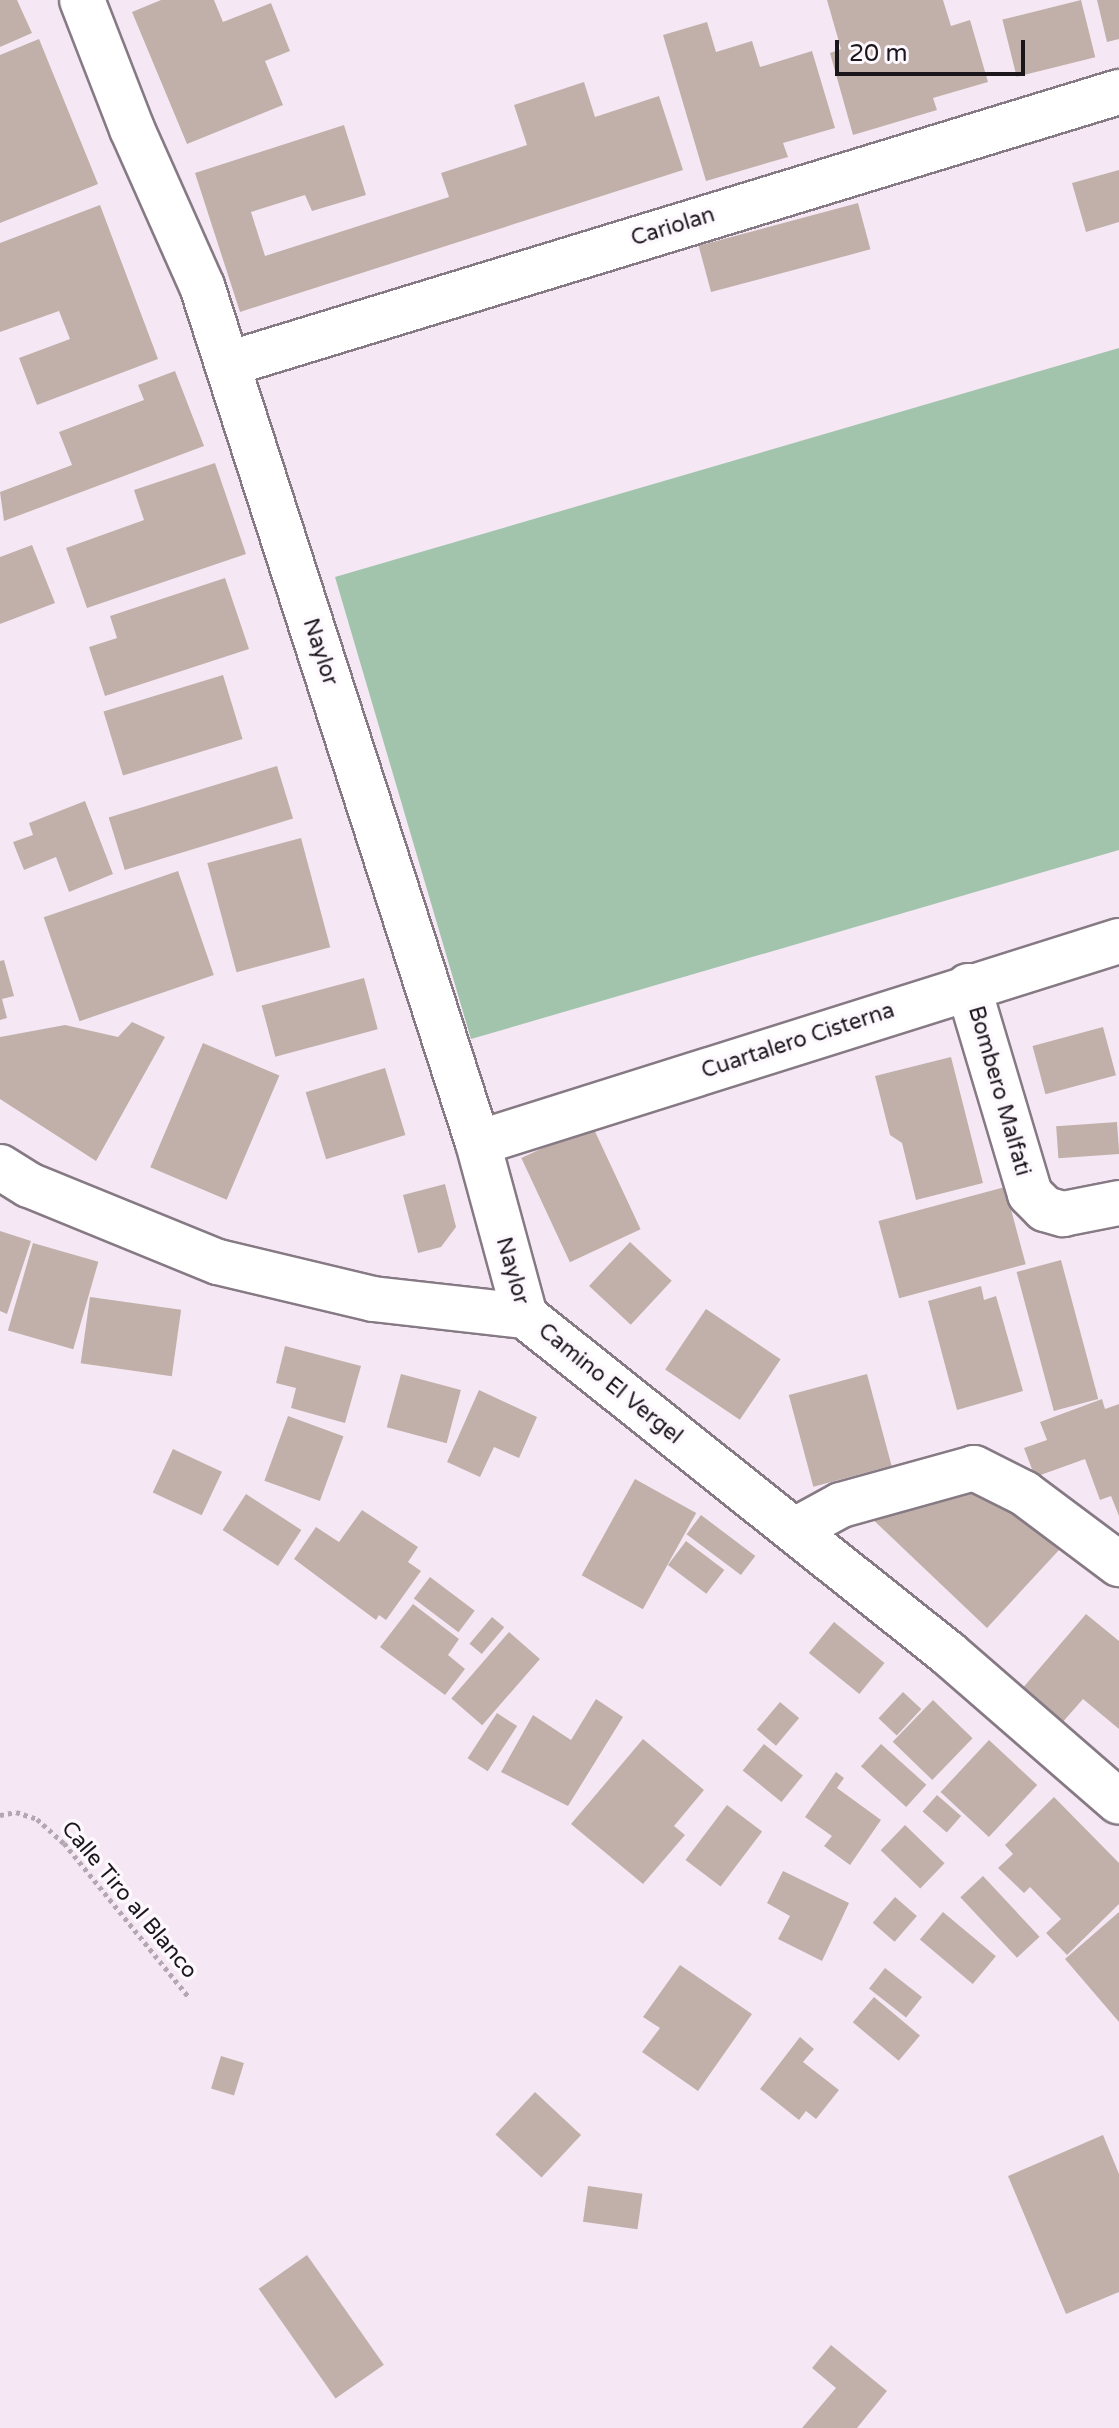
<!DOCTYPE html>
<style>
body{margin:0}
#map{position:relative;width:1119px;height:2428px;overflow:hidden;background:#f5e8f4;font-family:"Varela Round",sans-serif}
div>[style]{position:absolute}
.green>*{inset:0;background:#a2c4ac}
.building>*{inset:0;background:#c1b0aa;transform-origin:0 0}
.path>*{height:5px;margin-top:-2.5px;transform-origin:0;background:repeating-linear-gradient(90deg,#b3a8b2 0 4px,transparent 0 8px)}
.roads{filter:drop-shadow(2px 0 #867a84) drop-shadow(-2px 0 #867a84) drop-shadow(0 2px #867a84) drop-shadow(0 -2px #867a84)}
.minor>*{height:44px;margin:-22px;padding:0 22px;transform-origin:22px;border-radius:22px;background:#fff}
.tertiary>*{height:44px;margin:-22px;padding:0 22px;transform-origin:22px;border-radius:22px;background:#fff}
span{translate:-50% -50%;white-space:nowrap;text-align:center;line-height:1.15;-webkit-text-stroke:7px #fdf8fd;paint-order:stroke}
.street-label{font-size:22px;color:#1b161b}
.scale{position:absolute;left:835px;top:40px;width:190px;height:36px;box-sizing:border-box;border:4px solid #1b161b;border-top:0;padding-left:10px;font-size:24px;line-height:28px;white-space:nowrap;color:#1b161b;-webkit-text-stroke:6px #fdf8fd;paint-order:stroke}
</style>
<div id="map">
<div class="green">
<div style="clip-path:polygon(1119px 348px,1119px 850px,471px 1039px,335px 577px)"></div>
</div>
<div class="building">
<div style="clip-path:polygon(0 0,17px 0,32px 33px,0 47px)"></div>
<div style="clip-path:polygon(161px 0,214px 0,223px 22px,271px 3px,290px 51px,265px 61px,283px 105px,187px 144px,132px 12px)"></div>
<div style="clip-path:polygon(827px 0,943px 0,951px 26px,970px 20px,988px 82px,933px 98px,937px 110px,853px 135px,830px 53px,841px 49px)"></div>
<div style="left:1081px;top:0;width:59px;height:81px;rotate:76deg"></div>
<div style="clip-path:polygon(1097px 0,1119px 0,1119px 39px,1107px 42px)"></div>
<div style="clip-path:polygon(707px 22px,716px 52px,752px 41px,760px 67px,812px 51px,835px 128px,783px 143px,788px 157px,706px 181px,663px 35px)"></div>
<div style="clip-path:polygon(39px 39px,98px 184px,0 223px,0 55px)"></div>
<div style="clip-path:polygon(584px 82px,595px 117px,659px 96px,683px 170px,240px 312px,195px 173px,344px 125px,366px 195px,312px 211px,305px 195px,251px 212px,265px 256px,449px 197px,441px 173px,527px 145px,514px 105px)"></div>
<div style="clip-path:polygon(1119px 170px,1119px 222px,1086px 232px,1072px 183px)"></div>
<div style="left:858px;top:203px;width:48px;height:165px;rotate:75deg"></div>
<div style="clip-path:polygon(100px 205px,158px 359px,37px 405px,19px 358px,70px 339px,59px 311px,0 332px,0 243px)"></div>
<div style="clip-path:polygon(175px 371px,204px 446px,4px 521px,0 492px,72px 465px,59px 432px,144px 400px,138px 385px)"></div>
<div style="clip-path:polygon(215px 463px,246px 554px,87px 608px,66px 548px,144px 520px,134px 490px)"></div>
<div style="clip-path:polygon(32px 545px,55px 603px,0 624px,0 557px)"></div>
<div style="clip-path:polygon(225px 578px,249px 649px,105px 696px,89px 647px,117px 638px,110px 616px)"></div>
<div style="left:223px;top:675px;width:67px;height:125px;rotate:73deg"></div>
<div style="left:277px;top:766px;width:55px;height:176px;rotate:73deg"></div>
<div style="clip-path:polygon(85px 801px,113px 874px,69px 892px,56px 857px,24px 870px,13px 842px,33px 835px,29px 823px)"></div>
<div style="left:301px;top:838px;width:113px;height:97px;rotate:75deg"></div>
<div style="left:178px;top:871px;width:110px;height:142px;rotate:71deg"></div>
<div style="clip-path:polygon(4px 960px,14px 996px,2px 999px,7px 1018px,0 1020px,0 961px)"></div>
<div style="left:364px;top:978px;width:53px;height:106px;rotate:75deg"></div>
<div style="clip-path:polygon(132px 1022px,165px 1037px,96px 1161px,0 1099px,0 1037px,65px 1025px,118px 1037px)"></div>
<div style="left:1103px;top:1027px;width:50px;height:73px;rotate:75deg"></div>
<div style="left:203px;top:1043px;width:83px;height:135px;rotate:23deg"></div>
<div style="clip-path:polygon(951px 1057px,983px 1183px,916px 1200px,902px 1143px,890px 1135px,875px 1076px)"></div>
<div style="left:385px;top:1068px;width:70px;height:83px;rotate:73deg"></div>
<div style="left:1117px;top:1122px;width:32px;height:61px;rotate:86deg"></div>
<div style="left:592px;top:1125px;width:115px;height:78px;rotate:65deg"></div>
<div style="clip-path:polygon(445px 1184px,456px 1227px,441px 1247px,418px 1253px,403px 1195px)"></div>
<div style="left:1005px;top:1187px;width:80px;height:131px;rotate:75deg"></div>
<div style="clip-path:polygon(0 1231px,31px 1241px,7px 1314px,0 1311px)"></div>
<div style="left:630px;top:1242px;width:57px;height:60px;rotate:43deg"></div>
<div style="left:33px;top:1243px;width:68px;height:91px;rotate:16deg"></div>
<div style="left:1061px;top:1260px;width:144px;height:46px;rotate:75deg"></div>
<div style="clip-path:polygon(981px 1286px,984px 1300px,996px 1296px,1023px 1391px,957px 1410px,928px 1301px)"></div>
<div style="left:90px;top:1297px;width:92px;height:67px;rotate:8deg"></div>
<div style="left:706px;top:1309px;width:90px;height:73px;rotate:34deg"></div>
<div style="clip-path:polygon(285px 1346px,361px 1366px,345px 1423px,291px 1408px,296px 1388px,276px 1383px)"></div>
<div style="left:401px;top:1374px;width:62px;height:55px;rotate:15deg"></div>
<div style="left:867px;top:1374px;width:95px;height:81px;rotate:75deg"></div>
<div style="clip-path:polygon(479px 1390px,537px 1417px,519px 1458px,494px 1447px,480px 1477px,447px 1462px)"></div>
<div style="clip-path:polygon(1102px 1399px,1105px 1409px,1119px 1404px,1119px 1516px,1111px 1496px,1100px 1500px,1085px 1459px,1035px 1477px,1024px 1448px,1047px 1440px,1040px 1422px)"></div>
<div style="left:288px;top:1416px;width:59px;height:69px;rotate:20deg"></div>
<div style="left:173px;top:1449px;width:54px;height:48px;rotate:25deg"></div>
<div style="left:635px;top:1479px;width:70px;height:110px;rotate:29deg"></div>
<div style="clip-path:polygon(989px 1488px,1059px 1550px,987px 1628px,866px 1513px)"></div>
<div style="left:246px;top:1494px;width:66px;height:43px;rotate:33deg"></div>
<div style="clip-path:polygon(362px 1510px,418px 1547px,408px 1562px,421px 1571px,386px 1620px,379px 1615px,376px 1620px,294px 1559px,316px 1527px,339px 1542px)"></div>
<div style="left:701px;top:1515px;width:68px;height:24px;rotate:37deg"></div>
<div style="left:686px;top:1541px;width:48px;height:30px;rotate:37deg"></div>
<div style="left:430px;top:1577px;width:56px;height:27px;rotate:37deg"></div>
<div style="clip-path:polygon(413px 1604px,459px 1639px,448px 1655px,465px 1669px,445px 1695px,380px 1647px)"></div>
<div style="clip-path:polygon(1086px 1614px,1119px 1641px,1119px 1729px,1083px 1699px,1061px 1724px,1021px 1690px)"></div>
<div style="left:492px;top:1617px;width:16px;height:35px;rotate:40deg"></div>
<div style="left:834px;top:1622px;width:65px;height:40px;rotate:39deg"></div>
<div style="left:509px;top:1632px;width:41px;height:88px;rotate:41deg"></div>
<div style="left:903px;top:1692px;width:25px;height:36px;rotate:43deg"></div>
<div style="clip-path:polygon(596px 1699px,623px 1717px,568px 1806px,501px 1772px,533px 1715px,571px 1740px)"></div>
<div style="left:933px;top:1700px;width:55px;height:58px;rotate:44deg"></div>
<div style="left:780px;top:1702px;width:25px;height:36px;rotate:40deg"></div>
<div style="left:497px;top:1713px;width:24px;height:54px;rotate:33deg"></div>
<div style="clip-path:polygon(643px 1739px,704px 1790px,674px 1826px,685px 1835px,643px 1884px,571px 1824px)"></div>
<div style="left:989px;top:1740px;width:66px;height:71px;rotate:43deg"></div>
<div style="left:764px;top:1744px;width:50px;height:34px;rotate:39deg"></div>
<div style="left:881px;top:1744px;width:61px;height:30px;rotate:42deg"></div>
<div style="clip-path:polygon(836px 1772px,844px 1778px,837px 1788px,881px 1820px,850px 1865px,824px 1846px,832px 1836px,805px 1817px)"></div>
<div style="left:937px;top:1795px;width:32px;height:22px;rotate:41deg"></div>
<div style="clip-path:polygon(1054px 1797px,1119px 1863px,1119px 1904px,1067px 1955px,1046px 1933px,1061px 1919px,1030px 1887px,1024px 1893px,998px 1868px,1013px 1854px,1005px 1845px)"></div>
<div style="left:727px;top:1805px;width:44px;height:69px;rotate:37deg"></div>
<div style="left:905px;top:1825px;width:55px;height:35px;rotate:44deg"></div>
<div style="clip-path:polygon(783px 1871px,849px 1903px,822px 1961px,778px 1939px,790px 1916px,767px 1903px)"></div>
<div style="left:983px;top:1876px;width:83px;height:31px;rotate:47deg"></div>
<div style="left:895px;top:1897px;width:29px;height:34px;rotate:41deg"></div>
<div style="left:943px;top:1912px;width:69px;height:36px;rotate:40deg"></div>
<div style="clip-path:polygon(1119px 1912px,1119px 2022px,1065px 1959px)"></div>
<div style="clip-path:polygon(680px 1965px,752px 2014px,698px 2091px,642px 2052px,660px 2028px,643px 2017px)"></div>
<div style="left:885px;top:1968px;width:47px;height:26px;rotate:38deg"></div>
<div style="left:874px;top:1997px;width:60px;height:33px;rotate:40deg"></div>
<div style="clip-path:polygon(800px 2037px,814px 2049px,803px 2062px,839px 2090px,816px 2119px,806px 2111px,799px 2120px,760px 2089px)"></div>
<div style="left:221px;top:2056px;width:24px;height:34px;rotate:17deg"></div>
<div style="left:535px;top:2092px;width:63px;height:58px;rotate:43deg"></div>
<div style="clip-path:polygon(1103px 2135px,1119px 2174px,1119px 2292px,1066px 2314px,1008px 2176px)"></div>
<div style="left:588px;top:2186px;width:55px;height:36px;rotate:8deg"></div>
<div style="left:307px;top:2255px;width:134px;height:59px;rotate:55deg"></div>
<div style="clip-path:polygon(831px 2345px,887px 2391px,857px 2428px,802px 2428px,836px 2388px,812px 2368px)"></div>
</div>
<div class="path">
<div style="left:0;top:1815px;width:16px;rotate:-11deg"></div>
<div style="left:16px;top:1812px;width:22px;rotate:18deg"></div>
<div style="left:37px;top:1819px;width:36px;rotate:42deg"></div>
<div style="left:64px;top:1843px;width:197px;rotate:51deg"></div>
</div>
<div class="roads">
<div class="minor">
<div style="left:82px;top:0;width:138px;rotate:68.8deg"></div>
<div style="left:132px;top:129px;width:172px;rotate:66deg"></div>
<div style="left:202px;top:286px;width:900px;rotate:72.15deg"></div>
<div style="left:478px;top:1143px;width:179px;rotate:74.8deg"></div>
<div style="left:228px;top:364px;width:932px;rotate:-16.98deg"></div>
<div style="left:968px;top:986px;width:217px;rotate:73.4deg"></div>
<div style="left:1030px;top:1194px;width:21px;rotate:45deg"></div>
<div style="left:1045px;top:1209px;width:19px;rotate:16deg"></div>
<div style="left:1063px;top:1214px;width:57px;rotate:-11.1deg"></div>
<div style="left:478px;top:1143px;width:672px;rotate:-17.49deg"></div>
<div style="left:795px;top:1530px;width:52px;rotate:-28.5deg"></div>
<div style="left:841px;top:1505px;width:138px;rotate:-15.5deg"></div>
<div style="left:974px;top:1468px;width:56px;rotate:26.6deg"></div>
<div style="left:1024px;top:1493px;width:119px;rotate:36.8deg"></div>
</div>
<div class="tertiary">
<div style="left:0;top:1167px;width:34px;rotate:32deg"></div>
<div style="left:29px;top:1185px;width:204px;rotate:22.2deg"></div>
<div style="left:218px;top:1262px;width:159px;rotate:13.4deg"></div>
<div style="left:373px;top:1299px;width:153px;rotate:6.4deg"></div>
<div style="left:525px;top:1316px;width:542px;rotate:38.56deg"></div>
<div style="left:949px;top:1654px;width:225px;rotate:41deg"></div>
</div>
</div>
<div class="street-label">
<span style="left:673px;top:227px;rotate:-17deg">Cariolan</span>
<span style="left:320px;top:652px;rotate:72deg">Naylor</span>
<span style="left:798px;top:1041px;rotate:-18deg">Cuartalero Cisterna</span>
<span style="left:999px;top:1091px;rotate:74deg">Bombero Malfati</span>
<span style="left:512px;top:1271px;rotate:74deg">Naylor</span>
<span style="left:610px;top:1384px;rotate:39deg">Camino El Vergel</span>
<span style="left:129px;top:1900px;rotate:50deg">Calle Tiro al Blanco</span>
</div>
<div class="scale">20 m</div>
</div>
